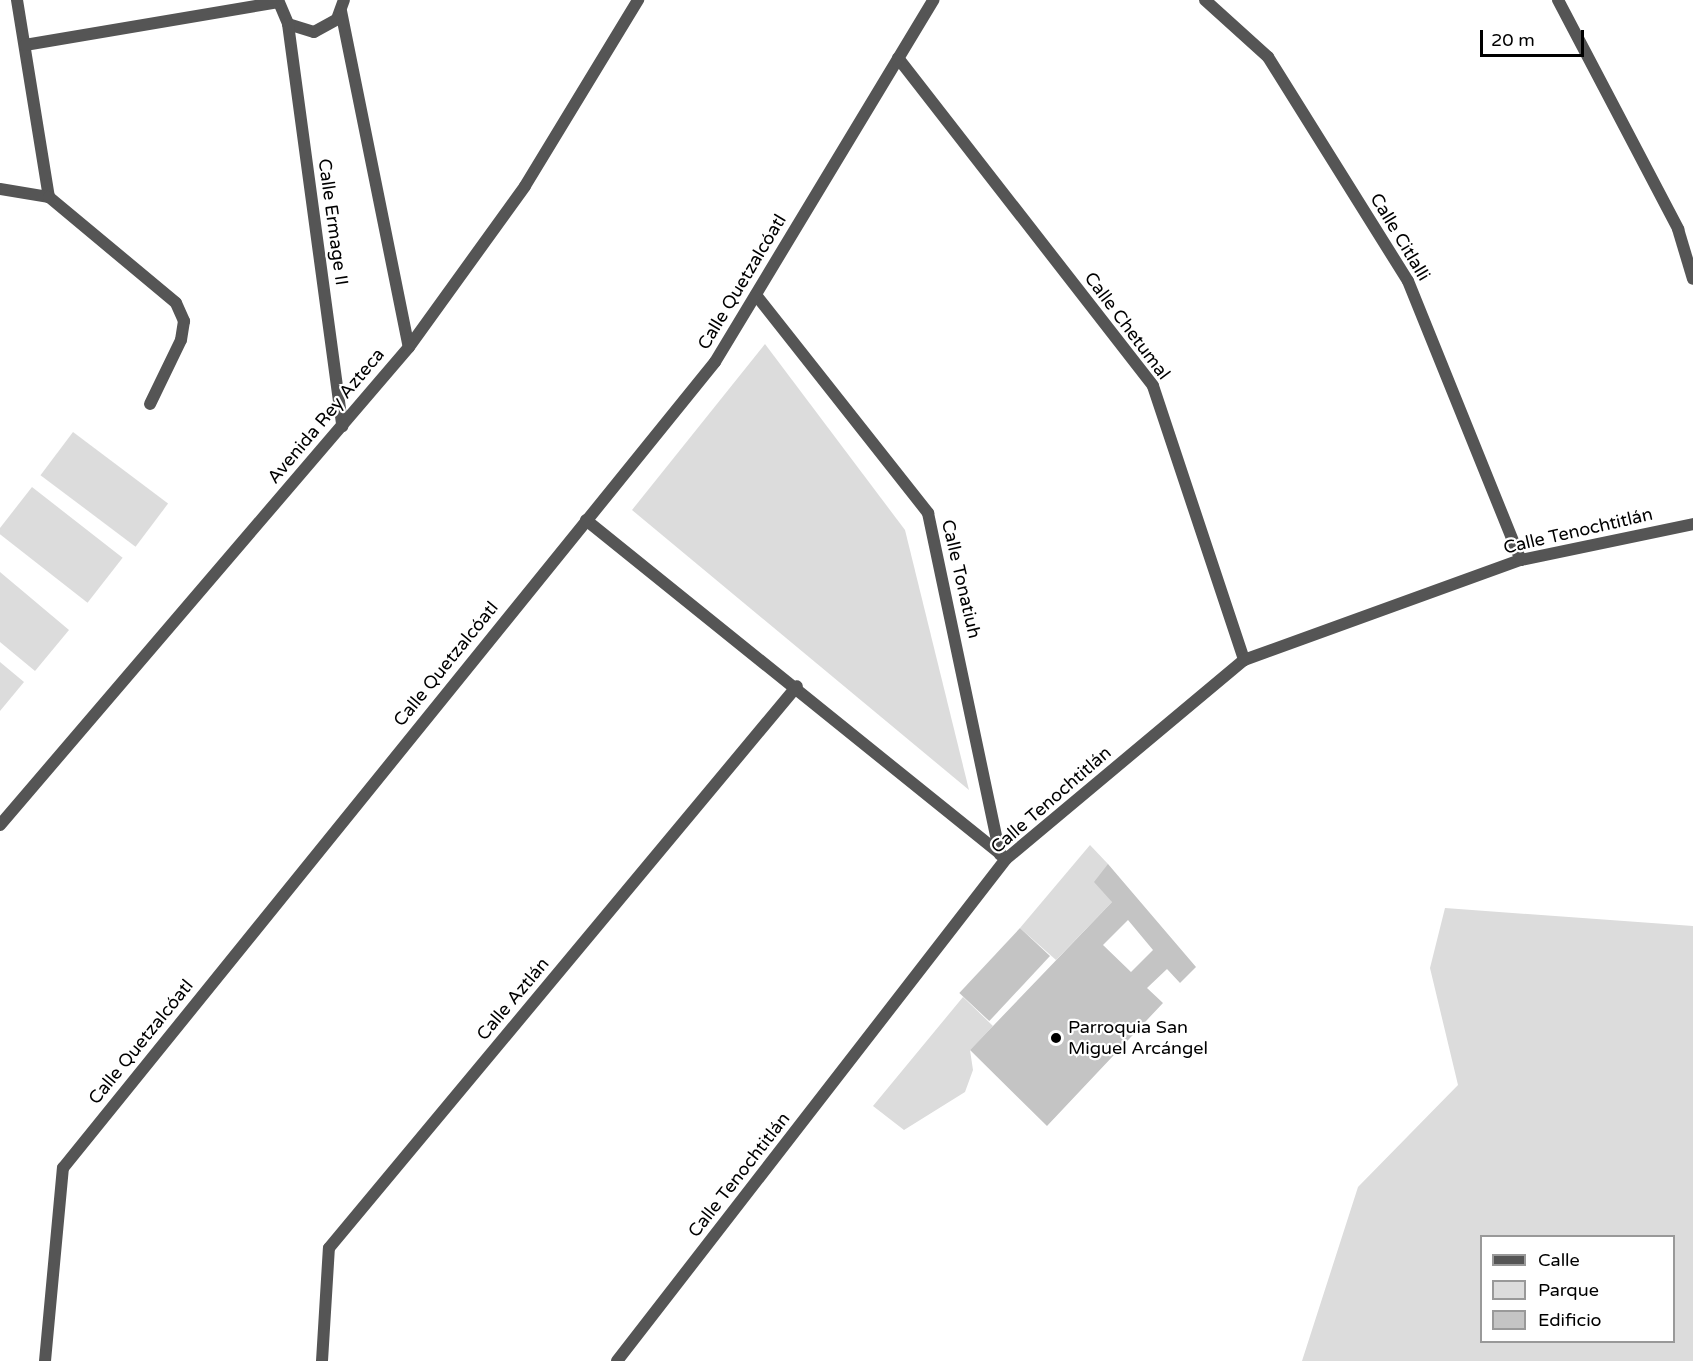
<!DOCTYPE html>
<meta charset="utf-8">
<style>
body{margin:0}
#map{position:relative;width:1693px;height:1361px;overflow:hidden;background:#fff;font-family:"Varela Round",sans-serif}
div>[style]{position:absolute}
.green>*{inset:0;background:#dcdcdc;transform-origin:0 0}
.building>*{inset:0;background:#c4c4c4;transform-origin:0 0}
.minor>*{height:12px;margin:-6px;padding:0 6px;transform-origin:6px;border-radius:6px;background:#555}
.dots>*{width:16px;height:16px;translate:-50% -50%;box-sizing:border-box;border:3px solid #fff;border-radius:50%}
span{translate:-50% -50%;white-space:nowrap;text-align:center;line-height:1.15;-webkit-text-stroke:4.5px #fff;paint-order:stroke}
.street-label{font-size:18px;color:#000}
.poi-label{font-size:18px;color:#000}
.left{translate:0 -50%;text-align:left}
.legend{position:absolute;left:1480px;top:1235px;width:195px;height:108px;box-sizing:border-box;background:#fff;border:2px solid #999;margin:0;padding:8px 10px;list-style:none;font-size:18px;color:#000}
.legend li{display:flex;align-items:center;gap:12px;height:30px}
.legend b{width:30px;border:2px solid #999}
.scale{position:absolute;left:1480px;top:30px;width:104px;height:27px;box-sizing:border-box;border:3px solid #000;border-top:0;padding-left:8px;font-size:18px;line-height:21px;white-space:nowrap;color:#000;-webkit-text-stroke:4px #fff;paint-order:stroke}
</style>
<div id="map">
<div class="green">
<div style="clip-path:polygon(765px 344px,905px 530px,969px 790px,632px 510px)"></div>
<div style="left:73px;top:432px;width:119px;height:54px;rotate:37deg"></div>
<div style="left:32px;top:487px;width:115px;height:57px;rotate:38deg"></div>
<div style="clip-path:polygon(0 572px,69px 630px,35px 671px,0 642px)"></div>
<div style="clip-path:polygon(0 662px,24px 682px,0 711px)"></div>
<div style="clip-path:polygon(1090px 845px,1108px 864px,1112px 902px,1056px 960px,1020px 928px)"></div>
<div style="clip-path:polygon(evenodd,1445px 908px,1693px 926px,1693px 1361px,1302px 1361px,1358px 1187px,1458px 1085px,1430px 968px,1445px 908px,1482px 1236px,1674px 1236px,1674px 1342px,1482px 1342px,1482px 1236px)"></div>
<div style="clip-path:polygon(963px 997px,993px 1026px,970px 1050px,973px 1070px,965px 1092px,904px 1130px,873px 1106px)"></div>
</div>
<div class="building">
<div style="clip-path:polygon(evenodd,1108px 864px,1196px 967px,1180px 983px,1167px 969px,1147px 988px,1163px 1003px,1047px 1126px,970px 1050px,1112px 902px,1094px 882px,1108px 864px,1128px 920px,1153px 950px,1131px 972px,1103px 945px,1128px 920px)"></div>
<div style="left:1020px;top:928px;width:41px;height:89px;rotate:43deg"></div>
</div>
<div class="minor">
<div style="left:17px;top:0;width:200px;rotate:80.8deg"></div>
<div style="left:278px;top:0;width:26px;rotate:67deg"></div>
<div style="left:288px;top:24px;width:27px;rotate:17deg"></div>
<div style="left:314px;top:32px;width:26px;rotate:-29deg"></div>
<div style="left:337px;top:19px;width:20px;rotate:-70deg"></div>
<div style="left:1205px;top:0;width:85px;rotate:42.1deg"></div>
<div style="left:1268px;top:57px;width:264px;rotate:58deg"></div>
<div style="left:1408px;top:281px;width:301px;rotate:68deg"></div>
<div style="left:1558px;top:0;width:259px;rotate:62.3deg"></div>
<div style="left:1678px;top:229px;width:52px;rotate:73.3deg"></div>
<div style="left:341px;top:11px;width:343px;rotate:78.6deg"></div>
<div style="left:288px;top:24px;width:406px;rotate:82.3deg"></div>
<div style="left:25px;top:45px;width:257px;rotate:-9.6deg"></div>
<div style="left:898px;top:58px;width:415px;rotate:52.1deg"></div>
<div style="left:1153px;top:386px;width:289px;rotate:71.6deg"></div>
<div style="left:0;top:189px;width:50px;rotate:9.3deg"></div>
<div style="left:49px;top:197px;width:165px;rotate:39.8deg"></div>
<div style="left:176px;top:303px;width:20px;rotate:66deg"></div>
<div style="left:184px;top:321px;width:19px;rotate:99deg"></div>
<div style="left:181px;top:340px;width:71px;rotate:115.8deg"></div>
<div style="left:756px;top:295px;width:278px;rotate:51.7deg"></div>
<div style="left:928px;top:513px;width:349px;rotate:78.1deg"></div>
<div style="left:586px;top:520px;width:536px;rotate:38.86deg"></div>
<div style="left:0;top:825px;width:629px;rotate:-49.45deg"></div>
<div style="left:409px;top:347px;width:198px;rotate:-54.2deg"></div>
<div style="left:525px;top:186px;width:218px;rotate:-58.7deg"></div>
<div style="left:45px;top:1361px;width:194px;rotate:-84.7deg"></div>
<div style="left:63px;top:1168px;width:1037px;rotate:-51.03deg"></div>
<div style="left:715px;top:362px;width:423px;rotate:-58.9deg"></div>
<div style="left:322px;top:1361px;width:113px;rotate:-86.5deg"></div>
<div style="left:329px;top:1248px;width:731px;rotate:-50.21deg"></div>
<div style="left:617px;top:1361px;width:635px;rotate:-52.23deg"></div>
<div style="left:1006px;top:859px;width:310px;rotate:-39.9deg"></div>
<div style="left:1244px;top:660px;width:294px;rotate:-19.9deg"></div>
<div style="left:1521px;top:560px;width:176px;rotate:-11.8deg"></div>
</div>
<div class="dots">
<div style="left:1056px;top:1038px;background:#000"></div>
</div>
<div class="street-label">
<span style="left:333px;top:222px;rotate:82deg">Calle Ermage II</span>
<span style="left:1400px;top:237px;rotate:59deg">Calle Citlalli</span>
<span style="left:742px;top:282px;rotate:-59deg">Calle Quetzalcóatl</span>
<span style="left:1127px;top:326px;rotate:53deg">Calle Chetumal</span>
<span style="left:326px;top:416px;rotate:-50deg">Avenida Rey Azteca</span>
<span style="left:1578px;top:531px;rotate:-13deg">Calle Tenochtitlán</span>
<span style="left:961px;top:579px;rotate:77deg">Calle Tonatiuh</span>
<span style="left:446px;top:664px;rotate:-51deg">Calle Quetzalcóatl</span>
<span style="left:1051px;top:800px;rotate:-41deg">Calle Tenochtitlán</span>
<span style="left:513px;top:999px;rotate:-50deg">Calle Aztlán</span>
<span style="left:141px;top:1042px;rotate:-51deg">Calle Quetzalcóatl</span>
<span style="left:739px;top:1175px;rotate:-52deg">Calle Tenochtitlán</span>
</div>
<div class="poi-label">
<span class="left" style="left:1068px;top:1038px">Parroquia San<br>Miguel Arcángel</span>
</div>
<ul class="legend">
<li><b style="height:8px;background:#555"></b>Calle</li>
<li><b style="height:16px;background:#dcdcdc"></b>Parque</li>
<li><b style="height:16px;background:#c4c4c4"></b>Edificio</li>
</ul>
<div class="scale">20 m</div>
</div>
